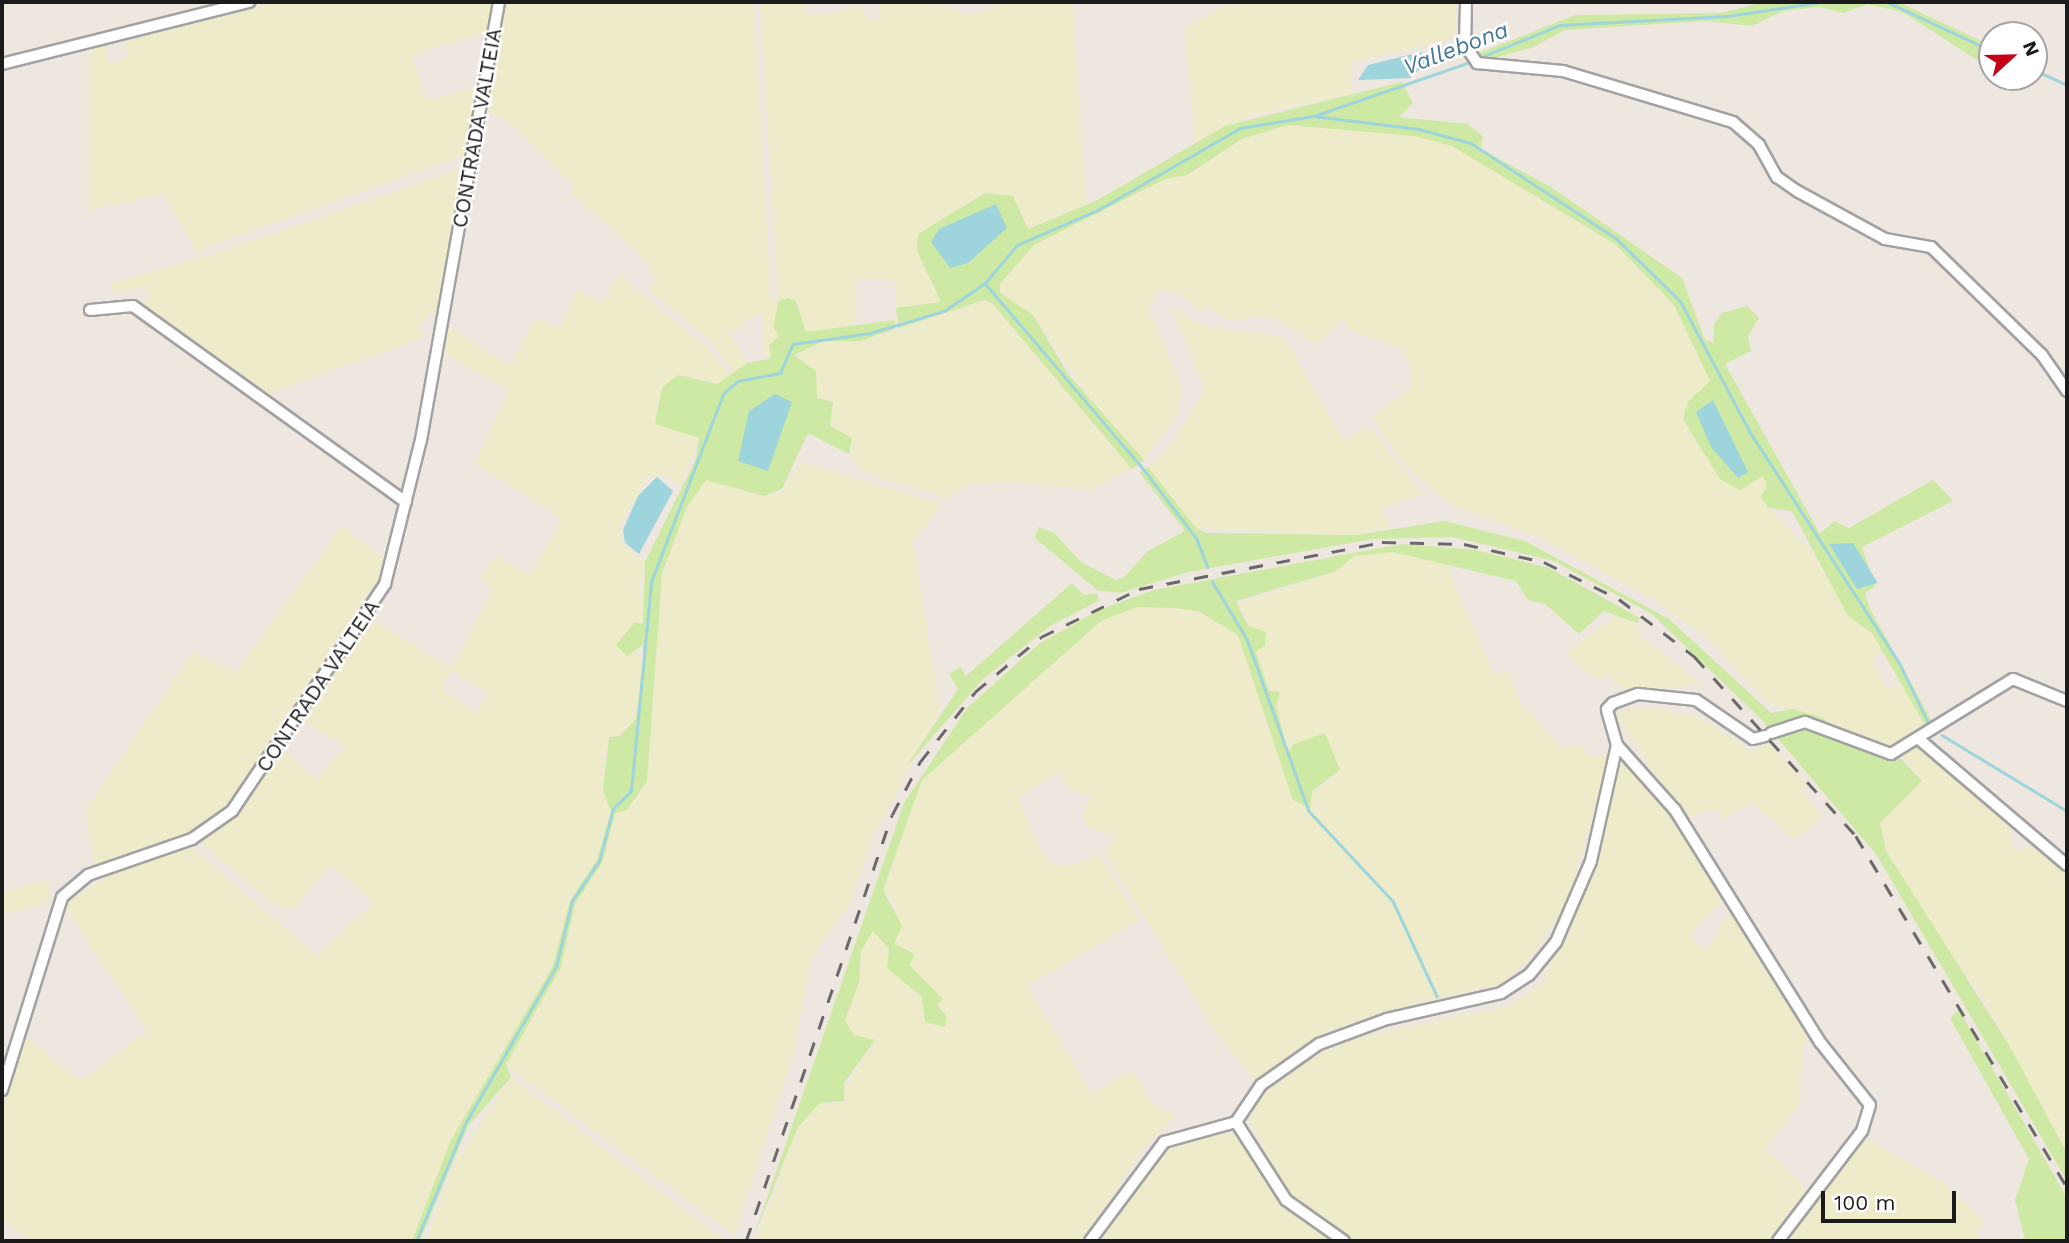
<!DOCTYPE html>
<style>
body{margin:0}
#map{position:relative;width:2069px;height:1243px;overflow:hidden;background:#ede7df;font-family:"Work Sans",sans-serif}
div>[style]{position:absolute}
.farmland>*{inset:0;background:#edebca}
.grass>*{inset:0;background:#cee9a3}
.water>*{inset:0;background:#9ed5dc}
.stream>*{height:2.5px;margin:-1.25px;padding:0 1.25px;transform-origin:1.25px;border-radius:1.25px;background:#9ed5dc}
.roads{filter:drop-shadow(2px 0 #a2a2a2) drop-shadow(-2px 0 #a2a2a2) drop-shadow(0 2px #a2a2a2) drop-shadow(0 -2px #a2a2a2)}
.minor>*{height:10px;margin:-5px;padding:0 5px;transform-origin:5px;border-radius:5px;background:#fff}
.rail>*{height:2.5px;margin-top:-1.25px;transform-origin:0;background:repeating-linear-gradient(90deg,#696969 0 14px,transparent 0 28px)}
span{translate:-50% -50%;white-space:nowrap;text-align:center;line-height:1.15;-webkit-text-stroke:5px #fff;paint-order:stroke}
.street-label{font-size:21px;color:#1b1b1b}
.water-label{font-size:23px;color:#42789c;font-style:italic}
.frame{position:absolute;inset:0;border:4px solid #1b1b1b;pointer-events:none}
.north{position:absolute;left:1978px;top:21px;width:70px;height:70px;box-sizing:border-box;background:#fff;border:2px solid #a4a4a4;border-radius:50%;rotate:68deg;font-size:19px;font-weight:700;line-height:28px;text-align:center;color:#1b1b1b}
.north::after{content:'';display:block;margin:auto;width:24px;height:32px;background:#c50017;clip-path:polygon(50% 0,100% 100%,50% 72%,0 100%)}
.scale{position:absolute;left:1821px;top:1191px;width:135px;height:32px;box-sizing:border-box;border:4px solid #1b1b1b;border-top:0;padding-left:9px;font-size:21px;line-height:24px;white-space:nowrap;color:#1b1b1b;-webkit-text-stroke:5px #fff;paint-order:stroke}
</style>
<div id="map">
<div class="farmland">
<div style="clip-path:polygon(278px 2px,492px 2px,488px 31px,411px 56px,426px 100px,480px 86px,467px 154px,196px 251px,164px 194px,90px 210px,89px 47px,104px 43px,109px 64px,128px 57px,124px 42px)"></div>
<div style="clip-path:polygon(506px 2px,754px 2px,771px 300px,778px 299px,760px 2px,805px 2px,806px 13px,826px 14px,861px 5px,868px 19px,880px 19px,880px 2px,932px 2px,968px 15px,991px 10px,998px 2px,1072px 2px,1087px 204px,1028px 229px,1013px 196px,918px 234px,925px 270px,941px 302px,896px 308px,894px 279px,856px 280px,856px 325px,806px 332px,796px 301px,771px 358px,764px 353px,764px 318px,756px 314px,730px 335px,747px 363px,734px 373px,710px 340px,649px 291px,656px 279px,642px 257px,571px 193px,574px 186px,515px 127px,485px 110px)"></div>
<div style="clip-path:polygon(1260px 2px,1455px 2px,1455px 38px,1352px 62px,1352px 94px,1253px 115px,1195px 142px,1184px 28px,1225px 6px)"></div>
<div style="clip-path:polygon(1288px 125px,1414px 136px,1452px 146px,1615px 244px,1674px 305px,1710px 381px,1688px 402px,1683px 420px,1695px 440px,1763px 476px,1767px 486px,1761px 497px,1768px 508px,1815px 555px,1848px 616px,1872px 633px,1884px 651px,1872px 661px,1887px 689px,1904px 683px,1927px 729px,1892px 750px,1879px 748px,1821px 717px,1770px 705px,1704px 635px,1656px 601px,1539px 537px,1450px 504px,1405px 466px,1375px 422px,1373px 415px,1410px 389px,1412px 372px,1403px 349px,1348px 329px,1343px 318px,1316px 345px,1273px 317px,1225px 320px,1207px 305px,1200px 312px,1180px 294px,1160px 289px,1149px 308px,1182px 389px,1179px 414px,1144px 460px,1113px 431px,1033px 315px,1000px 293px,1000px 284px,1034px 245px,1165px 178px,1187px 175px,1242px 139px)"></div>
<div style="clip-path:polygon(465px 167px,437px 309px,418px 324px,423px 338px,261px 396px,138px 305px,149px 299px,145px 286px,113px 294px,111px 283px,214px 254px)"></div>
<div style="clip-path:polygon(evenodd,619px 275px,705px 345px,731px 375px,717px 384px,700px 377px,655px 424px,699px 437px,680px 487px,665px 475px,649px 475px,622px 522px,620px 542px,645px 562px,640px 586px,646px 611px,637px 643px,643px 665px,636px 719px,620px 736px,609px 737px,603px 762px,611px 810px,597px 860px,570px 901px,553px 966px,494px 1065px,412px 1241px,30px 1241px,2px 1219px,2px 1113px,22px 1041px,30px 1040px,80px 1081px,147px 1030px,65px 909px,71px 898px,123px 868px,190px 846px,317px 955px,374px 902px,330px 865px,293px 910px,271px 903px,201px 842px,239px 813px,283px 751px,317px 779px,344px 746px,303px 721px,371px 619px,452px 668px,493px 588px,480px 579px,497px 555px,530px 576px,562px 519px,475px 464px,508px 390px,439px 350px,445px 324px,511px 366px,532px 323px,540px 319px,559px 328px,578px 289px,601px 304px,619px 275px,452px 669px,486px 693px,477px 713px,441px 689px,452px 669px)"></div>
<div style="clip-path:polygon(984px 300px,992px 303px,1132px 469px,1091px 490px,1003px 481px,965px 486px,949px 499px,862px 472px,849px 454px,852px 438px,830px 426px,833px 402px,817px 398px,797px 350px,824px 341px,862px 341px)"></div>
<div style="clip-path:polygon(1171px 306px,1203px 326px,1284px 337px,1343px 440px,1369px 427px,1424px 494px,1381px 509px,1389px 527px,1357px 535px,1196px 528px,1148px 467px,1167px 451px,1205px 389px)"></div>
<div style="clip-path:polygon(802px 462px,942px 504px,913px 542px,940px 710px,872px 839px,852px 900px,810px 961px,794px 1052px,735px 1236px,506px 1065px,561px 967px,575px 904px,603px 861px,615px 812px,647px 781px,662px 573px,687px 507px,706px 480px,765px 497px,783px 491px)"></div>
<div style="clip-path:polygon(342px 525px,389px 563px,231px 806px,188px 836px,95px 868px,85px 810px,193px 652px,236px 672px)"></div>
<div style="clip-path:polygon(1394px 552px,1446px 563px,1493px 674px,1508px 672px,1520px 701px,1561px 747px,1584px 746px,1587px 755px,1611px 755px,1567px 902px,1528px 962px,1499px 985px,1420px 1002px,1321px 1034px,1255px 1080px,1215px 1031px,1105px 854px,1115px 835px,1091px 829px,1082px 817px,1091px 795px,1070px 790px,1060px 771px,1019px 797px,1036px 842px,1053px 864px,1071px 866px,1099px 854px,1140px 920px,1027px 986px,1091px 1093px,1134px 1071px,1151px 1103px,1175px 1116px,1141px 1151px,1083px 1241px,756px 1241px,798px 1127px,820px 1103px,834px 1106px,875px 1041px,854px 1035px,845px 1021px,861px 951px,873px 931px,889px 949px,887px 968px,909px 980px,914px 995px,937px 1005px,894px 944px,895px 904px,883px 890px,922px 780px,1101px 621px,1137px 607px,1175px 608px,1198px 611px,1238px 635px,1293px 800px,1309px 808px,1312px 791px,1333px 780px,1288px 754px,1245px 612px,1235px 605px,1336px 571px,1354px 556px)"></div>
<div style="clip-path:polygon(1617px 615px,1637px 623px,1639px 635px,1702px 684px,1628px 692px,1606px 674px,1598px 681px,1565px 653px)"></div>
<div style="clip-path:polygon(1651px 707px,1702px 718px,1752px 752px,1768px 742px,1806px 785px,1803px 792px,1822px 815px,1794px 840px,1753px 802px,1724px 819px,1713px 809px,1684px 818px,1614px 712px)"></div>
<div style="clip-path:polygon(1920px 745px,2009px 822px,2011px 846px,2021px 851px,2034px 842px,2067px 870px,2067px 1153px,1981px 994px,1931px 929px,1887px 851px,1880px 823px,1921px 780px,1901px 755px)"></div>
<div style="clip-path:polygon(1618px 754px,1671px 813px,1724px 897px,1690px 936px,1707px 950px,1731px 908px,1765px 963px,1760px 970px,1774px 980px,1806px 1033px,1798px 1106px,1765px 1149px,1807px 1189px,1769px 1241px,1352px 1241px,1314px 1218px,1277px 1178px,1250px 1120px,1258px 1097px,1295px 1067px,1355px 1038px,1508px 1006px,1542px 983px,1591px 880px)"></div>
<div style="clip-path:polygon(50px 879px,50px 903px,2px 914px,2px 892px)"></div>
<div style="clip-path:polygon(511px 1077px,714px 1232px,725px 1241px,426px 1241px,455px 1162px)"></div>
<div style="clip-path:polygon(1224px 1132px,1242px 1139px,1286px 1206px,1332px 1241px,1096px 1241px,1166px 1147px)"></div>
<div style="clip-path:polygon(1862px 1136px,1946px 1184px,1983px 1222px,1975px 1241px,1782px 1241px)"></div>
</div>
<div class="grass">
<div style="clip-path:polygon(1764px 2px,1898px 2px,1992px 46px,1992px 55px,1979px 61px,1902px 12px,1868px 4px,1843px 13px,1819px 7px,1783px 11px,1752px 26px,1704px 21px,1565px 30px,1531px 48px,1486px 60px,1474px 55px,1575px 15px,1721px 13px)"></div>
<div style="clip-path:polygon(1402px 82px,1413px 103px,1399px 117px,1467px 124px,1483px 136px,1481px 149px,1551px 187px,1682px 278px,1705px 340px,1714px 343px,1714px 324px,1722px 313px,1747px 306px,1759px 318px,1748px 336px,1751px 351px,1725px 364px,1820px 534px,1834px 521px,1849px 528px,1933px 480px,1953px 501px,1862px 547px,1875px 587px,1865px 593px,1869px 607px,1933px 723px,1927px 729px,1872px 633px,1848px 616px,1792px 511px,1768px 508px,1761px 497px,1767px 486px,1763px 476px,1740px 490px,1720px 479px,1683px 419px,1688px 402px,1710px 381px,1674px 305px,1615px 244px,1452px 146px,1414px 136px,1288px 125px,1242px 139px,1187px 175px,1165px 179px,1034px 245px,1000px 284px,1000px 293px,1033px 315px,1068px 374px,1144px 460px,1132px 469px,992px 303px,984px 300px,899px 328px,896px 308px,941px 302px,917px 251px,918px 234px,985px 193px,1013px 196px,1028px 229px,1096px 201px,1225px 126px)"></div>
<div style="clip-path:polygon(788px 298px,796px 301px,806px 332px,895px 320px,894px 329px,861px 341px,824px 341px,794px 355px,816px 371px,817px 398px,833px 402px,830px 426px,852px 438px,849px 454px,808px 433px,782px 489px,764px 496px,706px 480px,687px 507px,662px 573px,647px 781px,627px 810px,615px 813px,603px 861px,575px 904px,561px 967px,506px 1064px,511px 1077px,468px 1126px,420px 1241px,412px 1241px,451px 1140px,553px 966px,570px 901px,597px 860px,611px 811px,603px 790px,609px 737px,620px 736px,636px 719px,643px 665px,643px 645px,627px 656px,616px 645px,635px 622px,643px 624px,645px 562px,695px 461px,699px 438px,655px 424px,662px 387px,678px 375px,717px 384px,747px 363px,771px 358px,769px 345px,779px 336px,773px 327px,779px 301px)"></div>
<div style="clip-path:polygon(1148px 467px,1196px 528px,1207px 533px,1357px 535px,1444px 521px,1525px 541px,1669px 619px,1771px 713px,1792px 709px,1821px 717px,1885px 760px,1901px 759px,1922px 781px,1880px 823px,1886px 851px,2009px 1045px,2067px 1153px,2067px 1181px,1876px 854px,1762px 720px,1652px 614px,1554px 561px,1453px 537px,1373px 539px,1188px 572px,1120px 593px,1097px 590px,1035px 538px,1038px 527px,1054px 533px,1081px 562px,1116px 580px,1124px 577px,1148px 551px,1185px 531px,1140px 473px)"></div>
<div style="clip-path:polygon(1402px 544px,1476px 550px,1549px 568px,1640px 618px,1637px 623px,1604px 611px,1579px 634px,1545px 604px,1528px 600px,1516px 581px,1393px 552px,1354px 556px,1336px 571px,1236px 601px,1248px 626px,1266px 632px,1265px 646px,1256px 652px,1269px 691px,1280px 692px,1276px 705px,1288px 753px,1294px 744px,1325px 733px,1340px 770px,1312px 791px,1310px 808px,1293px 800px,1238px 635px,1198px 611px,1175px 608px,1137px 607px,1101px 621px,922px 780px,883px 890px,902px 926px,894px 944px,915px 954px,909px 965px,943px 999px,937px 1005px,947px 1016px,945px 1027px,925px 1022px,922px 997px,887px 968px,889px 949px,873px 931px,861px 951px,859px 982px,845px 1021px,854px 1035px,875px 1040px,844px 1083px,844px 1101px,820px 1103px,798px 1127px,752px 1241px,904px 803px,967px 708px,1040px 643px,1101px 609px,1154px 590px)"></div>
<div style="clip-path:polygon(1072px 583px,1084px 595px,1098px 593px,1098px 601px,1050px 626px,983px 679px,906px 767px,958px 689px,949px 674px,960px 667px,966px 676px)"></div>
<div style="clip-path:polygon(1959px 1010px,2067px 1198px,2067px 1241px,2025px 1240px,2015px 1200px,2029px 1159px,1950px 1018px)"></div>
</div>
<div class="water">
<div style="clip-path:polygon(1421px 52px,1425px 63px,1411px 78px,1358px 80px,1368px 65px)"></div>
<div style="clip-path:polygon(996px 204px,1007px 228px,968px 263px,950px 268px,931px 242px,939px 229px)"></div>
<div style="clip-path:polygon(775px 394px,792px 402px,768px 471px,738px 461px,749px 411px)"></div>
<div style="clip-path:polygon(1713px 400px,1748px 472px,1738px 478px,1711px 447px,1696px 412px)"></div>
<div style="clip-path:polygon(657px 477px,673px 491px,639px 554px,625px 543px,623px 530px,638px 496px)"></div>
<div style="clip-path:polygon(1853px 543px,1878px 583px,1857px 589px,1829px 544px)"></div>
</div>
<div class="stream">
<div style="left:1887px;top:2px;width:116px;rotate:25deg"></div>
<div style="left:1479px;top:58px;width:87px;rotate:-22.2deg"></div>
<div style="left:1560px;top:25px;width:168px;rotate:-3.1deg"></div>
<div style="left:1728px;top:16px;width:94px;rotate:-8.6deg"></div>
<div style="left:2034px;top:70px;width:36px;rotate:24deg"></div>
<div style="left:1314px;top:116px;width:168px;rotate:-19.1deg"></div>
<div style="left:985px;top:283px;width:247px;rotate:49.6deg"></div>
<div style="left:1145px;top:471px;width:86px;rotate:52.6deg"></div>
<div style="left:1197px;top:539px;width:30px;rotate:69deg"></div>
<div style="left:1212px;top:581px;width:68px;rotate:58.9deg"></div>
<div style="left:1247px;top:639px;width:183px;rotate:70.2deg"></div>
<div style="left:1309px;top:811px;width:123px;rotate:47deg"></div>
<div style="left:1393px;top:901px;width:105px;rotate:65.1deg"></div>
<div style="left:1942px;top:735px;width:146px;rotate:31.3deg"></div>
<div style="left:416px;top:1241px;width:129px;rotate:-67.2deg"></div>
<div style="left:466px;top:1122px;width:179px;rotate:-59.9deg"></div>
<div style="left:556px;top:967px;width:68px;rotate:-76.4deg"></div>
<div style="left:572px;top:901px;width:48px;rotate:-56deg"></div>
<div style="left:599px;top:861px;width:54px;rotate:-74.9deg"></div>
<div style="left:613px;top:809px;width:25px;rotate:-45deg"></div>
<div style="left:631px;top:791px;width:210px;rotate:-84.5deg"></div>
<div style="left:651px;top:582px;width:201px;rotate:-69deg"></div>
<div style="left:723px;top:394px;width:20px;rotate:-41deg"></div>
<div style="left:738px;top:381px;width:43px;rotate:-10.8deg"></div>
<div style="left:780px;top:373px;width:32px;rotate:-66deg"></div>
<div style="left:793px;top:344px;width:78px;rotate:-8.1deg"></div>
<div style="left:870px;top:333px;width:77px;rotate:-16.6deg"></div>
<div style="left:944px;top:311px;width:50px;rotate:-34.3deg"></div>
<div style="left:985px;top:283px;width:50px;rotate:-49.9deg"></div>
<div style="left:1017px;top:245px;width:88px;rotate:-23.4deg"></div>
<div style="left:1098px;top:210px;width:164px;rotate:-30deg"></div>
<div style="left:1240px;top:128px;width:74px;rotate:-9.3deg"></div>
<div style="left:1313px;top:116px;width:107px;rotate:7deg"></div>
<div style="left:1419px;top:129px;width:54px;rotate:15.1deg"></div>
<div style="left:1471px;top:143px;width:175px;rotate:33.3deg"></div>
<div style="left:1617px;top:239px;width:90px;rotate:44.5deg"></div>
<div style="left:1681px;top:302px;width:147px;rotate:62deg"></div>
<div style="left:1750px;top:432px;width:276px;rotate:57.1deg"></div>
<div style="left:1900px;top:664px;width:69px;rotate:64.2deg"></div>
</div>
<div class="roads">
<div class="minor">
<div style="left:1466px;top:2px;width:43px;rotate:91.3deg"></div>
<div style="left:1465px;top:45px;width:22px;rotate:56deg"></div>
<div style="left:1477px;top:63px;width:86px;rotate:5.3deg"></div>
<div style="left:1563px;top:71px;width:177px;rotate:16.7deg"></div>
<div style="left:1733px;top:122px;width:35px;rotate:41deg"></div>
<div style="left:1759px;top:145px;width:37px;rotate:61deg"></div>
<div style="left:1777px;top:177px;width:24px;rotate:35deg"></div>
<div style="left:1797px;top:191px;width:100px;rotate:28.6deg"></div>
<div style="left:1885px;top:239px;width:47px;rotate:9.9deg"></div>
<div style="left:1931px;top:247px;width:155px;rotate:44.2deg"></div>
<div style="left:2042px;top:355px;width:44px;rotate:55.2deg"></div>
<div style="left:2px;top:64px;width:255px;rotate:-14.1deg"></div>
<div style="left:90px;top:310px;width:43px;rotate:-5.3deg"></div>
<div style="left:133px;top:306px;width:336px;rotate:35.7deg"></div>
<div style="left:1771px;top:733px;width:36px;rotate:-18deg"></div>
<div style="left:1805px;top:722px;width:92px;rotate:20.4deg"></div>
<div style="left:1891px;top:754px;width:143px;rotate:-31.6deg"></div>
<div style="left:2013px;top:679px;width:58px;rotate:22.2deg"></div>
<div style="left:1920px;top:740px;width:193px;rotate:40.4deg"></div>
<div style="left:1617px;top:745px;width:87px;rotate:48.3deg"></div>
<div style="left:1675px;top:810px;width:274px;rotate:58deg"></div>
<div style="left:1820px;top:1042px;width:80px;rotate:51.6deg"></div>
<div style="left:1870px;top:1105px;width:27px;rotate:107deg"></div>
<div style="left:1862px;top:1131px;width:138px;rotate:127.4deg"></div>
<div style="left:2px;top:1090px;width:202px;rotate:-72.7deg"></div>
<div style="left:62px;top:897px;width:34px;rotate:-40deg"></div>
<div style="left:88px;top:875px;width:110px;rotate:-19.1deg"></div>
<div style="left:192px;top:839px;width:49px;rotate:-35deg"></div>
<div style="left:232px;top:811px;width:274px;rotate:-56deg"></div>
<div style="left:385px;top:584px;width:148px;rotate:-76deg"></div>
<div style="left:421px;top:440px;width:445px;rotate:-79.9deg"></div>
<div style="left:1236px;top:1122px;width:45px;rotate:-56deg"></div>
<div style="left:1261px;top:1085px;width:71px;rotate:-35.3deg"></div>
<div style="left:1319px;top:1044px;width:72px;rotate:-20.2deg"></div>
<div style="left:1387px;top:1019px;width:117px;rotate:-12.8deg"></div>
<div style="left:1501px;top:993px;width:33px;rotate:-33deg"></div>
<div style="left:1529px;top:975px;width:43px;rotate:-50.7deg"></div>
<div style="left:1556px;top:942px;width:88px;rotate:-66.6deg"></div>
<div style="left:1591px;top:861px;width:119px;rotate:-77.4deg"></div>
<div style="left:1617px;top:745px;width:37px;rotate:-106deg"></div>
<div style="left:1607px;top:709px;width:8px;rotate:-45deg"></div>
<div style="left:1613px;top:703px;width:27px;rotate:-20deg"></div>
<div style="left:1638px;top:694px;width:58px;rotate:5.9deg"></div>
<div style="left:1696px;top:700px;width:69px;rotate:34.4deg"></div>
<div style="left:1753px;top:739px;width:12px;rotate:-14deg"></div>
<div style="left:1236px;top:1122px;width:93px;rotate:57.3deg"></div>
<div style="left:1286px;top:1200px;width:71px;rotate:35.3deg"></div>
<div style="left:1090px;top:1241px;width:124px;rotate:-53.2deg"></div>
<div style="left:1164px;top:1142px;width:75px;rotate:-15.5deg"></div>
</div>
</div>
<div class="rail">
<div style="left:746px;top:1241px;width:450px;rotate:-71.1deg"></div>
<div style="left:892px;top:815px;width:60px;rotate:-62.2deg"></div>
<div style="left:920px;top:762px;width:89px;rotate:-51.8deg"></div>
<div style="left:975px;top:692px;width:86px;rotate:-39.8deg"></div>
<div style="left:1041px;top:637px;width:109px;rotate:-26.1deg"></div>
<div style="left:1139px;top:589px;width:248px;rotate:-10.9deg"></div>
<div style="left:1382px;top:542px;width:82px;rotate:1.4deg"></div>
<div style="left:1464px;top:544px;width:82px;rotate:12.7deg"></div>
<div style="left:1544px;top:562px;width:84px;rotate:26.3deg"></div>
<div style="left:1619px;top:599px;width:96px;rotate:37.3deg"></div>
<div style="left:1695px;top:657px;width:241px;rotate:48deg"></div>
<div style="left:1856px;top:836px;width:410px;rotate:59deg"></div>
</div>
<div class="street-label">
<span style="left:477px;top:128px;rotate:-80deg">CONTRADA VALTEIA</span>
<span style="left:318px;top:686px;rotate:-56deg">CONTRADA VALTEIA</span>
</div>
<div class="water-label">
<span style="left:1456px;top:49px;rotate:-21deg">Vallebona</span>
</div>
<div class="frame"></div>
<div class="north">N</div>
<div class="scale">100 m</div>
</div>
